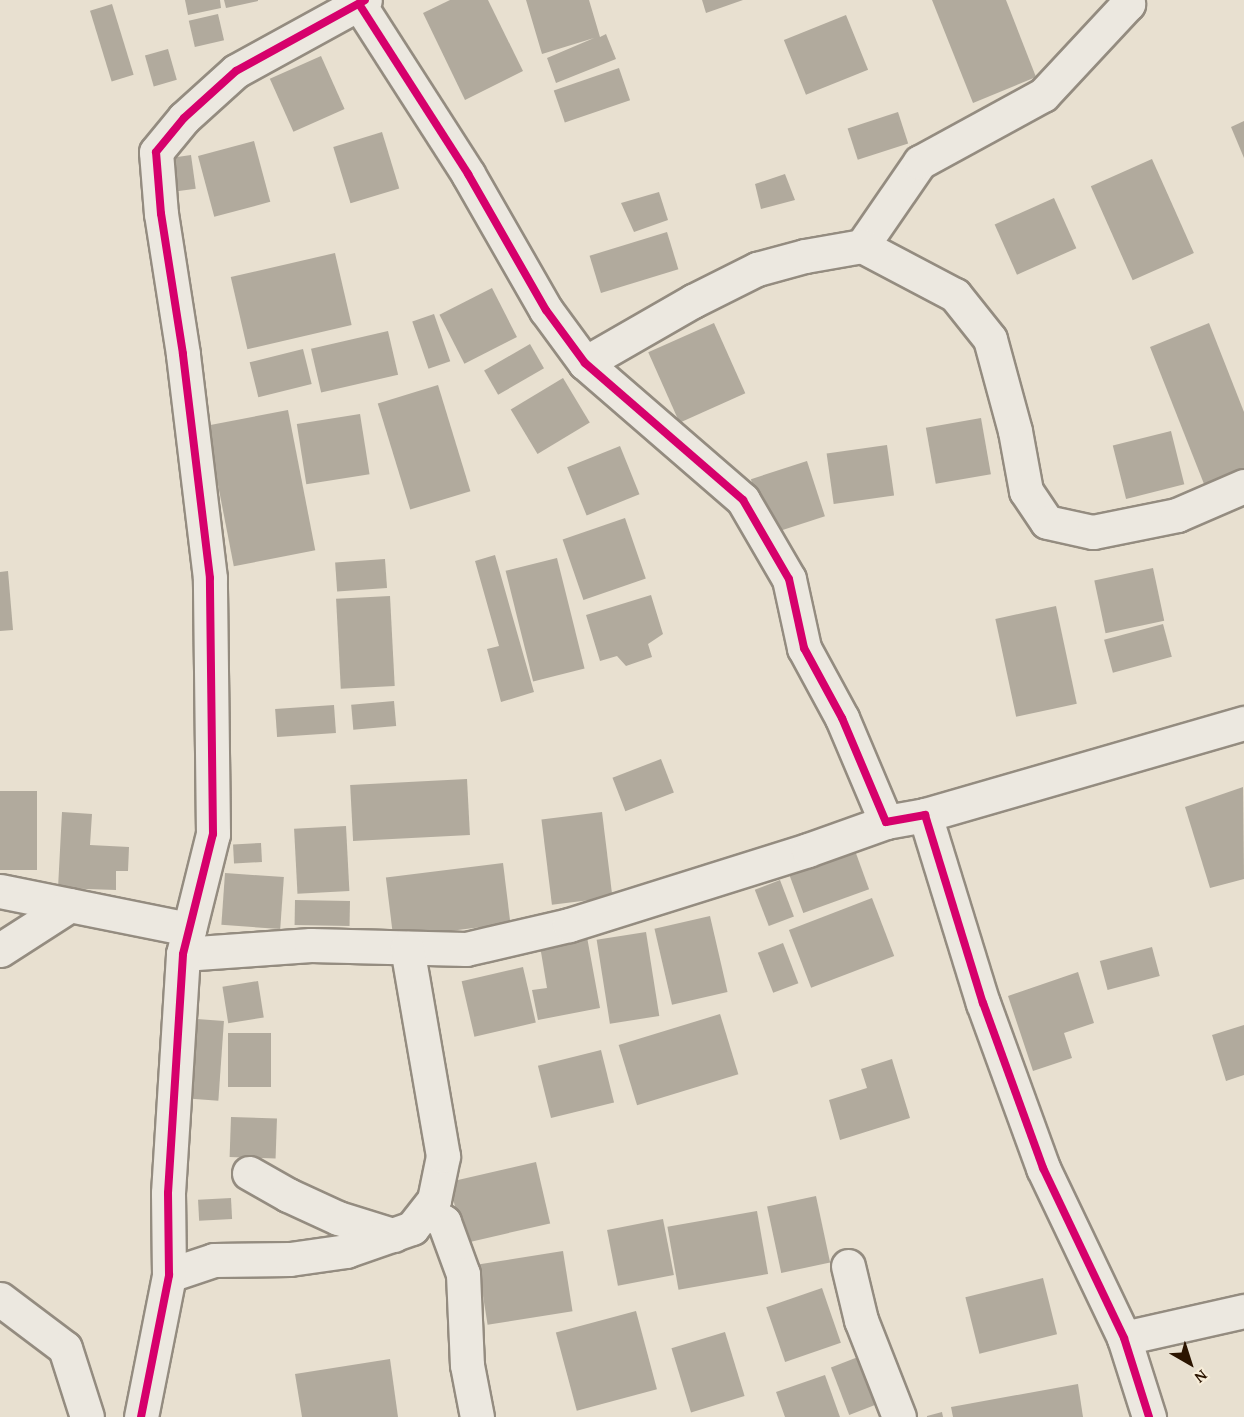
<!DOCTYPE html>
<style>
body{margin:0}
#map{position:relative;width:1244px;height:1417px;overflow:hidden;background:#e8e0d0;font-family:"Gentium Book Plus",serif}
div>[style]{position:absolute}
.building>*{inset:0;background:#b1aa9d;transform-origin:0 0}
.roads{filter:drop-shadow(2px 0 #948c80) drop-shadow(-2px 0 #948c80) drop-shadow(0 2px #948c80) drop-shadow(0 -2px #948c80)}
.minor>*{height:33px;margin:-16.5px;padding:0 16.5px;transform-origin:16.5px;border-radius:16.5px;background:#ece8e0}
.cycleway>*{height:8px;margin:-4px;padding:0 4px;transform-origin:4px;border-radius:4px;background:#d6006c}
span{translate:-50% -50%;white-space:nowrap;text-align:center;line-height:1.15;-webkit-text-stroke:4.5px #f7edd9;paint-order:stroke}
.north{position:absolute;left:1160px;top:1333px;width:60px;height:60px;-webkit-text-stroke:4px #f7edd9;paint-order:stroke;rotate:141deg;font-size:16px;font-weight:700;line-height:24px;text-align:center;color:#2b1400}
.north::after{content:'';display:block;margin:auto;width:21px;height:27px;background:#2b1400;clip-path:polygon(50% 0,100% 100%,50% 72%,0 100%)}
</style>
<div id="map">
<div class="building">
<div style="clip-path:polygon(185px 0,220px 0,221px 8px,188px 15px)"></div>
<div style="clip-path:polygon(224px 0,258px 0,258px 1px,226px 8px)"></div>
<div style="clip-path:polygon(450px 0,488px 0,523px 71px,465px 100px,423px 13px)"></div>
<div style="clip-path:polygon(526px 0,589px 0,600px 37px,606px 34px,616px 59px,556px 83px,547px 58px,594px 38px,542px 54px)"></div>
<div style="clip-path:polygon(702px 0,743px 0,706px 13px)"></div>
<div style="clip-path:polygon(932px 0,1006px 0,1036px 77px,973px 103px)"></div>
<div style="left:112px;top:4px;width:74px;height:23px;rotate:73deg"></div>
<div style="left:218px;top:14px;width:27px;height:30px;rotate:77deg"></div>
<div style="left:846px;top:15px;width:59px;height:67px;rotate:68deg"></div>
<div style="left:168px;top:49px;width:32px;height:24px;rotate:74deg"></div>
<div style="left:321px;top:56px;width:58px;height:56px;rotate:66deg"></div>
<div style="left:619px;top:68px;width:34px;height:69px;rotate:71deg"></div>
<div style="left:898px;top:112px;width:33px;height:53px;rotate:72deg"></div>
<div style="clip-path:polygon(1244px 121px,1244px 158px,1231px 127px)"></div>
<div style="left:382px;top:132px;width:59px;height:51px;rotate:73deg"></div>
<div style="left:254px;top:141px;width:63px;height:58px;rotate:75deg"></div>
<div style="left:191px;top:155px;width:34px;height:19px;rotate:82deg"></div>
<div style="left:1152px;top:159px;width:103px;height:67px;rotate:66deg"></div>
<div style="clip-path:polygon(785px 174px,795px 200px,761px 209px,755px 184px)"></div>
<div style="clip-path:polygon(659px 192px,668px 220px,634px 232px,621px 203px)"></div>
<div style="left:1054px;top:198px;width:55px;height:65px;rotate:66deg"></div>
<div style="left:667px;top:232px;width:39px;height:81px;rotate:73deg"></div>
<div style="left:335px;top:253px;width:74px;height:107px;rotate:77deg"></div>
<div style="left:492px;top:288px;width:55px;height:59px;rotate:63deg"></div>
<div style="left:434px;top:314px;width:50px;height:23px;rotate:71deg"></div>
<div style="left:714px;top:323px;width:77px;height:72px;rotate:66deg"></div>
<div style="clip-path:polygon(1209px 323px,1244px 412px,1244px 468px,1204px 484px,1150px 347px)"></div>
<div style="left:388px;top:331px;width:45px;height:79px;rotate:77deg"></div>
<div style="left:530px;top:344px;width:28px;height:53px;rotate:60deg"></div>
<div style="left:303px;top:349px;width:36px;height:55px;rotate:76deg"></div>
<div style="left:563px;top:378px;width:52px;height:61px;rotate:59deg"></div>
<div style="left:438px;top:385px;width:111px;height:63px;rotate:73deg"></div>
<div style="left:288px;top:410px;width:143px;height:83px;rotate:79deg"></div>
<div style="left:360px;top:414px;width:61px;height:64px;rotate:81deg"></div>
<div style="left:981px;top:418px;width:57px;height:56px;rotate:80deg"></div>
<div style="left:1171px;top:431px;width:55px;height:60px;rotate:76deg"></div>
<div style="left:887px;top:445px;width:51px;height:61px;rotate:82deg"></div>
<div style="left:620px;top:446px;width:52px;height:57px;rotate:68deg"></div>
<div style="left:807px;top:461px;width:58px;height:59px;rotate:72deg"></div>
<div style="left:625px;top:518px;width:64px;height:66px;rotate:71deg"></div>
<div style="clip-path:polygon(495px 555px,534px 692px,501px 702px,487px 649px,499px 646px,475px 561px)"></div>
<div style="left:557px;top:558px;width:114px;height:53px;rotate:76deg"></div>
<div style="left:385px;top:559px;width:29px;height:50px;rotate:86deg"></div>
<div style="left:1153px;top:568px;width:54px;height:60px;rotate:78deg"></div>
<div style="clip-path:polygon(8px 571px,13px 630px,0 631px,0 572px)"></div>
<div style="clip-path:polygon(651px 595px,663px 634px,648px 644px,652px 657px,626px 666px,617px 656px,600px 661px,586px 615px)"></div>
<div style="left:390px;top:596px;width:90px;height:54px;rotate:87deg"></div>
<div style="left:1056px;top:606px;width:100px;height:62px;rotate:78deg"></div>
<div style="left:1163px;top:624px;width:34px;height:61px;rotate:75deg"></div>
<div style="left:394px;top:701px;width:25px;height:43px;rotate:85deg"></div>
<div style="left:334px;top:705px;width:28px;height:59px;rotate:86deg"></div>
<div style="left:661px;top:759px;width:36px;height:52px;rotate:69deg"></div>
<div style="left:467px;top:779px;width:56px;height:117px;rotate:87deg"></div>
<div style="clip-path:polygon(1243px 787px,1244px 879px,1210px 888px,1185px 807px)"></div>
<div style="left:0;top:791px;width:37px;height:79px"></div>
<div style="clip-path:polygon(62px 812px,92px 814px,90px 845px,129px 847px,128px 871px,116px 871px,116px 890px,58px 888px)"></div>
<div style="left:602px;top:812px;width:86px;height:61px;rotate:83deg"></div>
<div style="left:346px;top:826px;width:65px;height:52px;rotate:87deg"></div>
<div style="left:261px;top:843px;width:19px;height:28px;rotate:87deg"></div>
<div style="left:853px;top:845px;width:47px;height:70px;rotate:70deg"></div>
<div style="left:503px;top:863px;width:61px;height:118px;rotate:83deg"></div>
<div style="left:225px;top:873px;width:59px;height:52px;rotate:4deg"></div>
<div style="left:780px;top:880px;width:39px;height:27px;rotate:69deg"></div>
<div style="left:872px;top:898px;width:62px;height:89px;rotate:69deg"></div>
<div style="left:295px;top:900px;width:55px;height:25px;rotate:1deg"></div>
<div style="left:710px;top:916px;width:78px;height:57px;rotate:77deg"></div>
<div style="left:646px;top:932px;width:85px;height:50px;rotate:81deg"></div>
<div style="clip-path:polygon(587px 937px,600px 1008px,538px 1020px,532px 990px,547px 988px,540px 946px)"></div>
<div style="left:783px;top:943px;width:43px;height:27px;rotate:69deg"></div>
<div style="left:1152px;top:947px;width:30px;height:54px;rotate:75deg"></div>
<div style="left:523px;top:967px;width:57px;height:63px;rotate:77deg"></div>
<div style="clip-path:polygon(1078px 972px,1094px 1023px,1064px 1033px,1072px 1058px,1033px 1071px,1008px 996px)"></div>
<div style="left:258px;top:981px;width:37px;height:36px;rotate:81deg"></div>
<div style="left:720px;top:1014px;width:63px;height:106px;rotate:73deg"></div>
<div style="left:197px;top:1019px;width:27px;height:80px;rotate:4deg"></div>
<div style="clip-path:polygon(1244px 1025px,1244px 1075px,1226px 1081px,1212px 1035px)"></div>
<div style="left:228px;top:1033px;width:43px;height:54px"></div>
<div style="left:601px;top:1050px;width:54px;height:65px;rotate:76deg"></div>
<div style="clip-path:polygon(892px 1059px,910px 1118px,840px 1140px,829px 1100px,867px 1088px,861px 1069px)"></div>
<div style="left:231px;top:1117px;width:46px;height:40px;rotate:2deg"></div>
<div style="left:536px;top:1162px;width:63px;height:89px;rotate:77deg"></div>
<div style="left:816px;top:1196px;width:68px;height:50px;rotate:78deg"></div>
<div style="left:231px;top:1198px;width:21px;height:33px;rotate:87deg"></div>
<div style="left:757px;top:1211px;width:64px;height:91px;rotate:80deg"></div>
<div style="left:663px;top:1219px;width:57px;height:57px;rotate:79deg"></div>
<div style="left:563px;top:1251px;width:61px;height:86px;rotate:81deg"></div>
<div style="left:1043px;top:1278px;width:58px;height:80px;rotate:76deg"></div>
<div style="left:822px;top:1288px;width:58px;height:59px;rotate:71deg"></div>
<div style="left:636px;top:1311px;width:81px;height:83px;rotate:75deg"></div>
<div style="left:725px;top:1332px;width:67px;height:56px;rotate:73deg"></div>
<div style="left:858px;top:1357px;width:51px;height:29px;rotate:69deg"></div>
<div style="clip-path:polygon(390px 1359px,398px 1417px,302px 1417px,295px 1374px)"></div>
<div style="clip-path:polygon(825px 1375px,840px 1417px,785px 1417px,776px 1392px)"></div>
<div style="clip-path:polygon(1078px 1384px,1083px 1417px,953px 1417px,951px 1407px)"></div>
<div style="clip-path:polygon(942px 1412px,943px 1417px,927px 1417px,927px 1416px)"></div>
</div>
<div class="roads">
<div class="minor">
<div style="left:359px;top:4px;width:202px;rotate:57.3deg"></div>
<div style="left:468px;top:174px;width:157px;rotate:60.2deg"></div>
<div style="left:546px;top:310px;width:66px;rotate:53.7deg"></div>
<div style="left:585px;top:363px;width:209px;rotate:40.9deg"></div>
<div style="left:743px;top:500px;width:91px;rotate:59.8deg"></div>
<div style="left:789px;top:579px;width:71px;rotate:77.7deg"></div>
<div style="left:804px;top:648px;width:80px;rotate:61.5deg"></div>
<div style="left:842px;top:718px;width:113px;rotate:67.1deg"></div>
<div style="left:886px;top:822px;width:40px;rotate:-10deg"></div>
<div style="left:925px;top:815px;width:197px;rotate:72.9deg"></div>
<div style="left:983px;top:1003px;width:176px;rotate:70deg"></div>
<div style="left:1043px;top:1168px;width:188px;rotate:64.5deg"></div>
<div style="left:1124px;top:1338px;width:83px;rotate:72.4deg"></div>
<div style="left:862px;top:246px;width:102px;rotate:-55.4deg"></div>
<div style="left:920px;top:162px;width:140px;rotate:-28.6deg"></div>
<div style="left:1043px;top:95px;width:125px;rotate:-47deg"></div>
<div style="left:1128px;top:4px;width:4px;rotate:-104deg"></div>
<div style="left:585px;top:363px;width:125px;rotate:-29.9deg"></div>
<div style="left:693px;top:301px;width:72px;rotate:-26.6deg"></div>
<div style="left:757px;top:269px;width:50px;rotate:-15.2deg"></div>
<div style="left:805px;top:256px;width:58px;rotate:-10deg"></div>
<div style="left:862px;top:246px;width:105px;rotate:27.8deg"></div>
<div style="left:955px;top:295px;width:56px;rotate:51.5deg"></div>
<div style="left:990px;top:339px;width:95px;rotate:74.8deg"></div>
<div style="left:1015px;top:431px;width:61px;rotate:79.6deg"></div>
<div style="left:1026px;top:491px;width:37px;rotate:56deg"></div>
<div style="left:1047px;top:522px;width:47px;rotate:12.3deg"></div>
<div style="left:1093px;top:532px;width:86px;rotate:-11.4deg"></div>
<div style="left:1177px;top:515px;width:73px;rotate:-23.4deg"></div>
<div style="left:925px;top:815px;width:332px;rotate:-16.1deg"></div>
<div style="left:0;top:891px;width:193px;rotate:11.4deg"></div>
<div style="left:0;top:950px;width:83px;rotate:-32.7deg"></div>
<div style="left:183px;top:954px;width:128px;rotate:-4deg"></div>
<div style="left:311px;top:945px;width:155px;rotate:1.5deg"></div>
<div style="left:466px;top:949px;width:106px;rotate:-13.1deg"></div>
<div style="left:569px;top:925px;width:250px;rotate:-17.4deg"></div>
<div style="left:808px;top:850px;width:83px;rotate:-19.7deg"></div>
<div style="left:249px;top:1173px;width:45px;rotate:29.4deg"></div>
<div style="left:288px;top:1195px;width:55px;rotate:24.7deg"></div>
<div style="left:338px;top:1218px;width:58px;rotate:17.2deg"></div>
<div style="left:426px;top:1211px;width:21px;rotate:31deg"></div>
<div style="left:444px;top:1222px;width:55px;rotate:69.9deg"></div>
<div style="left:463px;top:1274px;width:91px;rotate:87.5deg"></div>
<div style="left:467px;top:1365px;width:53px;rotate:79.1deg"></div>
<div style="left:848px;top:1266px;width:56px;rotate:76.5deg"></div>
<div style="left:861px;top:1320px;width:104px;rotate:68.6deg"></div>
<div style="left:169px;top:1275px;width:47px;rotate:-18.4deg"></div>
<div style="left:214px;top:1260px;width:76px;rotate:-0.8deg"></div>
<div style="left:290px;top:1259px;width:57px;rotate:-8.1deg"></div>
<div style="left:346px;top:1251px;width:70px;rotate:-19.2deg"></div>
<div style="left:412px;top:1228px;width:36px;rotate:-52deg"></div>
<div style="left:434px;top:1200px;width:45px;rotate:-78.4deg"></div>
<div style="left:443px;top:1156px;width:211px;rotate:-99.8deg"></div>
<div style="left:0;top:1299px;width:81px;rotate:37deg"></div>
<div style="left:65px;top:1348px;width:72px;rotate:72.3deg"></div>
<div style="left:1124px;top:1338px;width:123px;rotate:-12.7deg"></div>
<div style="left:141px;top:1417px;width:145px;rotate:-78.8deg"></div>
<div style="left:169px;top:1275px;width:82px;rotate:-90.7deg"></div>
<div style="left:168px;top:1193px;width:239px;rotate:-86.4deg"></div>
<div style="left:183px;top:954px;width:124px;rotate:-76deg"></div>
<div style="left:213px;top:834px;width:256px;rotate:-90.7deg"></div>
<div style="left:210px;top:578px;width:226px;rotate:-96.9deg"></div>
<div style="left:183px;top:354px;width:142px;rotate:-98.9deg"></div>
<div style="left:161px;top:214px;width:62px;rotate:-94.6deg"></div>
<div style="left:156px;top:152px;width:44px;rotate:-50.5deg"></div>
<div style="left:184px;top:118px;width:70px;rotate:-42.1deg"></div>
<div style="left:236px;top:71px;width:147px;rotate:-28.8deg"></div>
</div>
</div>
<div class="cycleway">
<div style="left:359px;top:4px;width:202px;rotate:57.3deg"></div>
<div style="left:468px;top:174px;width:157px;rotate:60.2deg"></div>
<div style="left:546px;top:310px;width:66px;rotate:53.7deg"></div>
<div style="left:585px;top:363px;width:209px;rotate:40.9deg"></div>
<div style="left:743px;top:500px;width:91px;rotate:59.8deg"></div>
<div style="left:789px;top:579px;width:71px;rotate:77.7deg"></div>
<div style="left:804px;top:648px;width:80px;rotate:61.5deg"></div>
<div style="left:842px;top:718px;width:113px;rotate:67.1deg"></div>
<div style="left:886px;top:822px;width:40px;rotate:-10deg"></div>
<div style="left:925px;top:815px;width:197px;rotate:72.9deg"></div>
<div style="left:983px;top:1003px;width:176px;rotate:70deg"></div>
<div style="left:1043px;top:1168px;width:188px;rotate:64.5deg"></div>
<div style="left:1124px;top:1338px;width:83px;rotate:72.4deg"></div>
<div style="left:141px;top:1417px;width:145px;rotate:-78.8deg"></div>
<div style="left:169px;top:1275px;width:82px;rotate:-90.7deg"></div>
<div style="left:168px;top:1193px;width:239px;rotate:-86.4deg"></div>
<div style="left:183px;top:954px;width:124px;rotate:-76deg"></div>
<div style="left:213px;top:834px;width:256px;rotate:-90.7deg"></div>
<div style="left:210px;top:578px;width:226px;rotate:-96.9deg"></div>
<div style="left:183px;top:354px;width:142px;rotate:-98.9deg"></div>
<div style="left:161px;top:214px;width:62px;rotate:-94.6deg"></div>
<div style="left:156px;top:152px;width:44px;rotate:-50.5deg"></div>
<div style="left:184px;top:118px;width:70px;rotate:-42.1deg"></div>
<div style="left:236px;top:71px;width:147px;rotate:-28.8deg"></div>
</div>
<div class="north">N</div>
</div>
